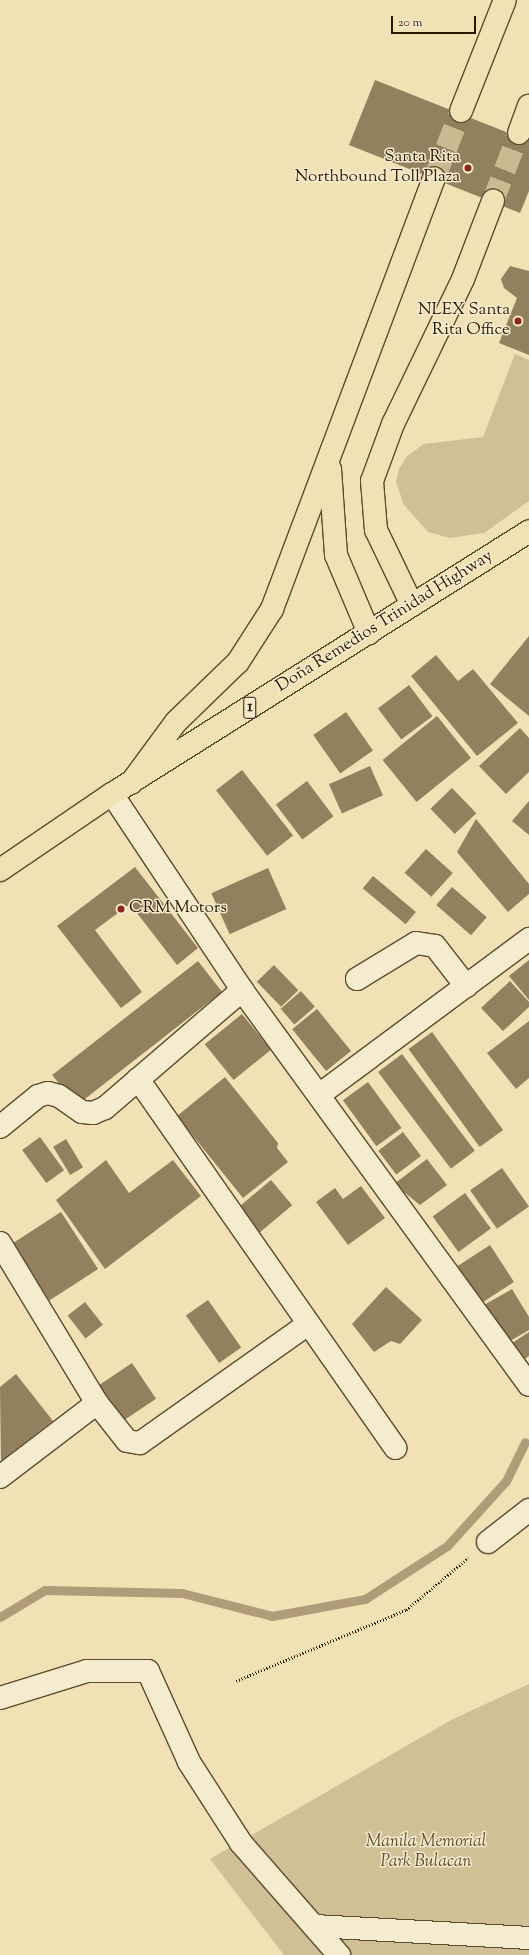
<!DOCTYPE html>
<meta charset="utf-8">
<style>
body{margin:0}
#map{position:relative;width:529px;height:1955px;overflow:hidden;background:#f0e2b5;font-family:"Sorts Mill Goudy",serif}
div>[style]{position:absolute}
.green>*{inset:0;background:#cfc096}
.stream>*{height:9px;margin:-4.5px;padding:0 4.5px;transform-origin:4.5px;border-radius:4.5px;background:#ae9d78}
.building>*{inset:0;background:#92815f;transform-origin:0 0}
.highway-tunnel>*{height:22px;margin-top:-11px;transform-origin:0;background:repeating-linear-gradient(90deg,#c9ba91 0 22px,transparent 0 33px)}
.path>*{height:2.5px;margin-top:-1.25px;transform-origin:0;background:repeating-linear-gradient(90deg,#2d1801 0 1px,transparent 0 3px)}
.roads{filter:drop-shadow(1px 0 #5e4a2e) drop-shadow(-1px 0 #5e4a2e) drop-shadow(0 1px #5e4a2e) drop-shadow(0 -1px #5e4a2e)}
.minor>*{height:22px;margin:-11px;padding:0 11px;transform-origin:11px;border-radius:11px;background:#f5eccf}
.highway>*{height:22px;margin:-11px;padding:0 11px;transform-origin:11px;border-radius:11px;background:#f0e2b5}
.dots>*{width:11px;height:11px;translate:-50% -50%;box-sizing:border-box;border:2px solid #f5eccf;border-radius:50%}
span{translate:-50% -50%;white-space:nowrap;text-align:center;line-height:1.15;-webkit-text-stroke:3px #f5eccf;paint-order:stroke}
.shield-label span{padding:1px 3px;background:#f5eccf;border:1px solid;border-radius:3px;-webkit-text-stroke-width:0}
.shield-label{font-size:16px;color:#2d1801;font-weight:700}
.poi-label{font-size:17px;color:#2d1801}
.right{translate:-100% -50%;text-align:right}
.left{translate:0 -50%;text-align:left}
.street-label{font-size:17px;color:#2d1801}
.park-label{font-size:17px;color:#5e4a2e;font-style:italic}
.scale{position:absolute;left:391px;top:16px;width:85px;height:18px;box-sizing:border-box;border:2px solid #2d1801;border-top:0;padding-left:5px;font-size:12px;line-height:14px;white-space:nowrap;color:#2d1801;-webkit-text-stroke:3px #f5eccf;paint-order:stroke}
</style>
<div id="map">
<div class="green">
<div style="clip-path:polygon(515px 354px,529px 360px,529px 501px,484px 533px,450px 538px,428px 532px,404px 505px,396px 482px,399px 469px,407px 456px,424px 444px,483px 437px)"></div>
<div style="clip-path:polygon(529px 1684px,529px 1955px,284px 1955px,210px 1859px,453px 1719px)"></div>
</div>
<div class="stream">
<div style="left:0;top:1617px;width:52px;rotate:-31deg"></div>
<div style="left:45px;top:1590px;width:137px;rotate:1.3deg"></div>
<div style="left:182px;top:1593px;width:93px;rotate:14.3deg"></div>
<div style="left:272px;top:1616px;width:95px;rotate:-10.4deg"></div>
<div style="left:365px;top:1599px;width:98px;rotate:-32.9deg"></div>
<div style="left:447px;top:1546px;width:88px;rotate:-47.8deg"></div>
<div style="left:506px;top:1481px;width:43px;rotate:-64deg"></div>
</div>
<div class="building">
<div style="clip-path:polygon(375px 80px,529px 141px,529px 191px,520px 213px,349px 145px)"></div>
<div style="clip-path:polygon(510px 266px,529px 271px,529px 355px,499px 343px,517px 298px,504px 288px,501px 279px)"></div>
<div style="clip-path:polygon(529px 636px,529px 716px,490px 684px)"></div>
<div style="clip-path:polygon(436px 655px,458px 681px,473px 669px,518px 723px,477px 756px,411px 676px)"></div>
<div style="left:409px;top:685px;width:39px;height:39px;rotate:53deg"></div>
<div style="left:346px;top:712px;width:47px;height:40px;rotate:55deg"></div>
<div style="left:437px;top:716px;width:54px;height:70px;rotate:51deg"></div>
<div style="clip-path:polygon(520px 728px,529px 738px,529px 772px,506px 794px,479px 766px)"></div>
<div style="left:370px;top:766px;width:32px;height:45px;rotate:66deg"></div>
<div style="left:242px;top:770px;width:83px;height:33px;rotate:52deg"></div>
<div style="left:307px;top:781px;width:44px;height:39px;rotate:53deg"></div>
<div style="left:452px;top:788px;width:35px;height:30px;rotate:46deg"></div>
<div style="clip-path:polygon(529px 801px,529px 835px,512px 821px)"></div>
<div style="clip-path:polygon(476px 819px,529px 884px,529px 894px,508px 912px,457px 852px)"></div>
<div style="left:426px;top:849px;width:36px;height:32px;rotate:42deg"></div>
<div style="clip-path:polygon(135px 867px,198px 948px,177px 965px,130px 904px,95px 930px,142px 992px,121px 1008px,57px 926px)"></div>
<div style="left:268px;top:868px;width:45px;height:62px;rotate:66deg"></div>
<div style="left:373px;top:876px;width:56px;height:16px;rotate:40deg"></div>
<div style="left:452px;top:887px;width:46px;height:24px;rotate:41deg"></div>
<div style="clip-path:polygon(529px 960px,529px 1000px,509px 976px)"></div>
<div style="left:198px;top:961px;width:39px;height:185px;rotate:52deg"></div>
<div style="left:274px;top:965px;width:35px;height:24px;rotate:46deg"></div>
<div style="clip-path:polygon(510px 981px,529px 1002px,529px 1007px,503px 1031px,481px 1008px)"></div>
<div style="left:301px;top:991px;width:21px;height:27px;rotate:49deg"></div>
<div style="left:317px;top:1009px;width:54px;height:32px;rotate:51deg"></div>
<div style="left:242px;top:1014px;width:46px;height:48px;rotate:51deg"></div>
<div style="clip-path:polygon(529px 1021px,529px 1078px,516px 1089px,487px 1053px)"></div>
<div style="left:432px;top:1032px;width:121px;height:29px;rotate:54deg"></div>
<div style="left:402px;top:1054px;width:121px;height:30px;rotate:53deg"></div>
<div style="clip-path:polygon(225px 1077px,278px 1143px,277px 1148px,288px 1162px,243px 1198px,177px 1116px)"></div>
<div style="left:368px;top:1082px;width:57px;height:31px;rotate:54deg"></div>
<div style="left:403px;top:1132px;width:30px;height:31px;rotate:53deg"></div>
<div style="left:40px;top:1137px;width:41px;height:22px;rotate:54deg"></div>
<div style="left:66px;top:1139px;width:33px;height:15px;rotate:59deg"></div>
<div style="clip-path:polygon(427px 1159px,447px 1185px,420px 1205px,394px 1184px)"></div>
<div style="clip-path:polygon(106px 1160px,129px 1193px,173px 1160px,201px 1196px,105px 1269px,56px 1200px)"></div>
<div style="left:502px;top:1168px;width:47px;height:39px;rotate:55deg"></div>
<div style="left:271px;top:1180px;width:33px;height:46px;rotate:50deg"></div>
<div style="clip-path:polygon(361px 1186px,385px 1218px,348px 1245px,316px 1202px,335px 1188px,343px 1199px)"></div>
<div style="left:465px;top:1193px;width:44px;height:40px;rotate:54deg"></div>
<div style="left:61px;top:1212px;width:68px;height:58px;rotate:57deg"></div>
<div style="left:490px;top:1245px;width:44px;height:40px;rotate:57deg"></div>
<div style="clip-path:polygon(386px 1287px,422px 1320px,400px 1344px,391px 1341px,374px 1352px,352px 1324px)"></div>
<div style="clip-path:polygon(512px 1289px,529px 1317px,529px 1330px,505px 1344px,482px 1306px)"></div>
<div style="left:208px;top:1300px;width:58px;height:27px;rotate:55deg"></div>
<div style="left:85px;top:1302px;width:29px;height:22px;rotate:52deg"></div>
<div style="clip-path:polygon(529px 1332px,529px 1356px,520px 1362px,509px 1345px)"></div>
<div style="left:132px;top:1363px;width:43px;height:40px;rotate:56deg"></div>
<div style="clip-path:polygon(16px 1374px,53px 1421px,1px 1461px,0 1387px)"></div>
</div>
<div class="highway-tunnel">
<div style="left:434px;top:179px;width:73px;rotate:-68.3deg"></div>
<div style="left:493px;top:201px;width:73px;rotate:-69.1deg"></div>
</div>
<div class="path">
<div style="left:236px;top:1681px;width:184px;rotate:-22.7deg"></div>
<div style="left:406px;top:1610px;width:81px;rotate:-40deg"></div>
</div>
<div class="roads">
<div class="minor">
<div style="left:112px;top:794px;width:235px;rotate:56.4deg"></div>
<div style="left:242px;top:990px;width:488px;rotate:54deg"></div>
<div style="left:357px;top:979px;width:69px;rotate:-31.4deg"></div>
<div style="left:416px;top:943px;width:19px;rotate:9deg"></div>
<div style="left:435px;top:946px;width:51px;rotate:52.2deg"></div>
<div style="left:138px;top:1079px;width:450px;rotate:55.1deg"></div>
<div style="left:319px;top:1095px;width:262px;rotate:-36.6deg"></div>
<div style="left:0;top:1127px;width:49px;rotate:-39.2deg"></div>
<div style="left:38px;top:1096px;width:10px;rotate:-17deg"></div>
<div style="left:48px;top:1093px;width:11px;rotate:15deg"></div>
<div style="left:59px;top:1096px;width:28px;rotate:35deg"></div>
<div style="left:82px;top:1112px;width:11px;rotate:5deg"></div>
<div style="left:93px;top:1113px;width:13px;rotate:-23deg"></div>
<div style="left:105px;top:1108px;width:181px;rotate:-40.7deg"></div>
<div style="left:0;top:1243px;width:187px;rotate:58.8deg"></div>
<div style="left:97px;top:1403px;width:48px;rotate:51.7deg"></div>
<div style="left:127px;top:1441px;width:13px;rotate:9deg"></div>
<div style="left:140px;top:1443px;width:206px;rotate:-35.3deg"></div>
<div style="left:0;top:1477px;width:122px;rotate:-37.3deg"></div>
<div style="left:488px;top:1542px;width:52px;rotate:-38deg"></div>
<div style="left:0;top:1698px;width:91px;rotate:-17.2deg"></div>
<div style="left:87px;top:1671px;width:61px"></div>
<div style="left:148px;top:1671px;width:100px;rotate:65.7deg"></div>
<div style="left:189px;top:1762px;width:96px;rotate:57.3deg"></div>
<div style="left:241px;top:1843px;width:149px;rotate:48.8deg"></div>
<div style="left:315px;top:1926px;width:214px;rotate:3.2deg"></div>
</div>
<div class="highway">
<div style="left:461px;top:111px;width:119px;rotate:-68.4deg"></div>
<div style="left:519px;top:133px;width:29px;rotate:-70deg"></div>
<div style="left:330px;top:469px;width:86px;rotate:86deg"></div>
<div style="left:336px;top:555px;width:85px;rotate:67.1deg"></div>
<div style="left:412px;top:605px;width:83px;rotate:-115.6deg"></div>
<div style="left:376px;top:530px;width:49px;rotate:-94.7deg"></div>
<div style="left:372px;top:481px;width:61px;rotate:-69.8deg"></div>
<div style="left:393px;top:424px;width:161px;rotate:-64.2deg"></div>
<div style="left:463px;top:279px;width:84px;rotate:-69deg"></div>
<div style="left:131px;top:783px;width:76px;rotate:-53.6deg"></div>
<div style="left:176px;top:722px;width:86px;rotate:-44.1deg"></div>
<div style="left:238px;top:662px;width:63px;rotate:-57.3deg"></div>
<div style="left:272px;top:609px;width:460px;rotate:-69.4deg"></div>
<div style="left:0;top:870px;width:135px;rotate:-34.2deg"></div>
<div style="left:112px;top:794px;width:493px;rotate:-32.2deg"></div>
</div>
</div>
<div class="dots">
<div style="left:468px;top:168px;background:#8f2418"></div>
<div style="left:518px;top:321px;background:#8f2418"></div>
<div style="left:121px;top:909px;background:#8f2418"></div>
</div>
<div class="shield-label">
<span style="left:250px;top:708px">1</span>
</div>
<div class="poi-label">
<span class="right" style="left:460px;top:168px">Santa Rita<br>Northbound Toll Plaza</span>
<span class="right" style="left:510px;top:321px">NLEX Santa<br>Rita Office</span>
<span class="left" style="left:129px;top:909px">CRM Motors</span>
</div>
<div class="street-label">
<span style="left:385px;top:622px;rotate:-32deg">Doña Remedios Trinidad Highway</span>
</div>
<div class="park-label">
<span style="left:426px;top:1853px">Manila Memorial<br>Park Bulacan</span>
</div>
<div class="scale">20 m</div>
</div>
